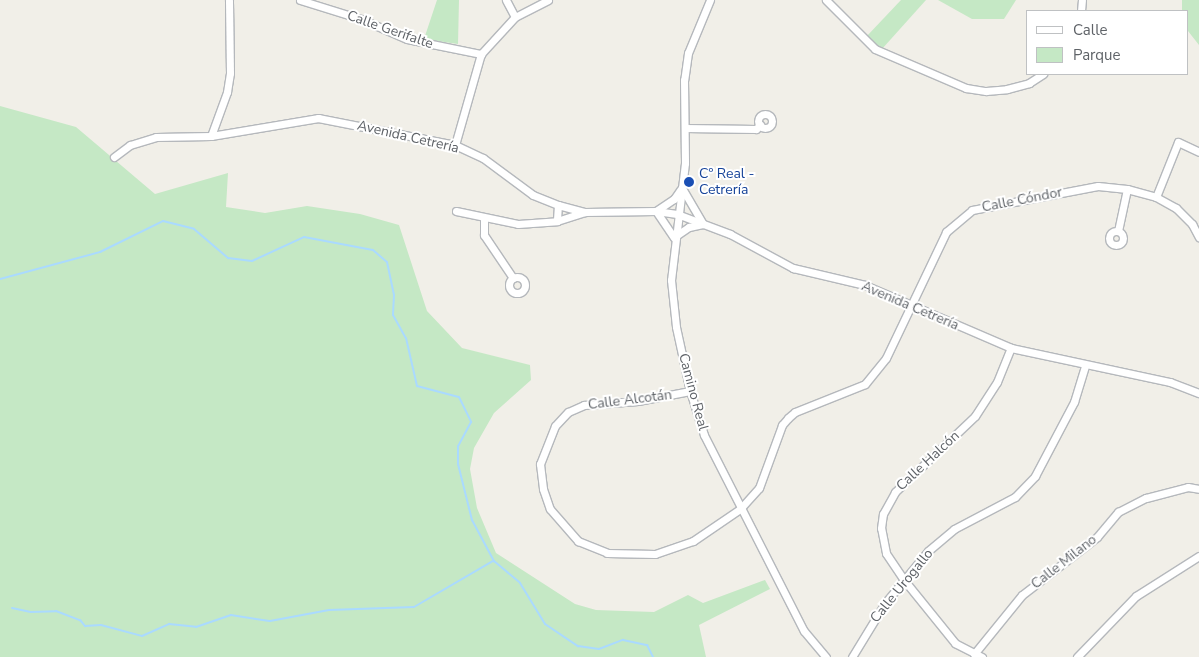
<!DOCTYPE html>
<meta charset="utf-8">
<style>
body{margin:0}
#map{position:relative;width:1199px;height:657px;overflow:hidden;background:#f1efe8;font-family:"Nunito Sans",sans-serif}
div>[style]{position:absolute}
.green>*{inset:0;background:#c5e8c5}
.stream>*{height:2px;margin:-1px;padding:0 1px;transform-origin:1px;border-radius:1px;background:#aadaff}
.roads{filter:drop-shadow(1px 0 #b5b8bc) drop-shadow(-1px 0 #b5b8bc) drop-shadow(0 1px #b5b8bc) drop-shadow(0 -1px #b5b8bc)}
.street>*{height:7px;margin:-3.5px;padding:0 3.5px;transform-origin:3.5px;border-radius:3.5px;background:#fff}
.street>.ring{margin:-3.5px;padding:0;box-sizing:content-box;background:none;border:7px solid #fff;border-radius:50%}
.dots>*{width:14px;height:14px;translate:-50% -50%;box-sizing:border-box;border:2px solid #fff;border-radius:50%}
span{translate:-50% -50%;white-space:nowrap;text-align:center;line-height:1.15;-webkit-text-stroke:4px #fff;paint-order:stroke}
.street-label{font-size:14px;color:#5f6368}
.transit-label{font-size:14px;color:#164399}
.left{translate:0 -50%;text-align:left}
.legend{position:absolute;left:1026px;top:10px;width:162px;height:65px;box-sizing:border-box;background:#fff;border:1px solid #bfc1c3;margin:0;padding:6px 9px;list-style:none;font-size:15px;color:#5f6368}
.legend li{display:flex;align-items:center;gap:10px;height:25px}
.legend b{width:25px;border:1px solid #bfc1c3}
</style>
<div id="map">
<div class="green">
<div style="clip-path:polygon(437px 0,459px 0,458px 44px,424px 39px)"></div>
<div style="clip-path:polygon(901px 0,926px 0,882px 49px,866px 37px)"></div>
<div style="clip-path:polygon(938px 0,1016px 0,1004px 19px,972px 19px)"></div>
<div style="clip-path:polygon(1182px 0,1199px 0,1199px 45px,1188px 31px,1188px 11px,1182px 11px)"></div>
<div style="clip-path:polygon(0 106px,76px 127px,155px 194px,228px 173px,226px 207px,265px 213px,307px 206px,360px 214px,399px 225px,427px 311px,462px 348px,530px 365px,531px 380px,494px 413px,474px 448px,470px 469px,477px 508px,496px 553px,575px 604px,596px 610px,654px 612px,688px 595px,703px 603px,765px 580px,770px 589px,699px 625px,706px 657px,0 657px)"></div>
</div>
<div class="stream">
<div style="left:0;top:279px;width:104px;rotate:-15.1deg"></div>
<div style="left:100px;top:252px;width:70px;rotate:-26.2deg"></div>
<div style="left:163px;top:221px;width:32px;rotate:14deg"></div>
<div style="left:194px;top:229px;width:45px;rotate:40.5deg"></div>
<div style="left:228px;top:258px;width:24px;rotate:7deg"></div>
<div style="left:252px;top:261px;width:57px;rotate:-24.8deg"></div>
<div style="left:304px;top:237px;width:70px;rotate:10.7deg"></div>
<div style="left:373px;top:250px;width:18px;rotate:41deg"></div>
<div style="left:387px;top:262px;width:34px;rotate:78deg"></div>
<div style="left:394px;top:295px;width:20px;rotate:93deg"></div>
<div style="left:393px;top:315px;width:26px;rotate:61deg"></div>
<div style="left:406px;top:338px;width:49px;rotate:77.1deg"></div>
<div style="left:417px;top:386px;width:43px;rotate:14.7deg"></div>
<div style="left:459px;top:397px;width:28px;rotate:64deg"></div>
<div style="left:471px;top:422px;width:27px;rotate:118deg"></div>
<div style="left:458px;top:446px;width:18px;rotate:90deg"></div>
<div style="left:458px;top:464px;width:58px;rotate:76deg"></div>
<div style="left:472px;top:520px;width:47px;rotate:61.8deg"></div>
<div style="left:494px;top:561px;width:34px;rotate:40deg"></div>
<div style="left:520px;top:583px;width:48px;rotate:58.6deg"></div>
<div style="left:545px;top:624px;width:40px;rotate:34deg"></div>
<div style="left:578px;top:646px;width:21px;rotate:8deg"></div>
<div style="left:599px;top:649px;width:26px;rotate:-21deg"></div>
<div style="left:623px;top:640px;width:25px;rotate:12deg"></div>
<div style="left:647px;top:645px;width:13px;rotate:63deg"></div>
<div style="left:12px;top:608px;width:19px;rotate:12deg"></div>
<div style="left:31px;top:612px;width:25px;rotate:-2deg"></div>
<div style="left:56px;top:611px;width:26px;rotate:21deg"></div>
<div style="left:80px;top:620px;width:8px;rotate:50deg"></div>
<div style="left:85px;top:626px;width:16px;rotate:-4deg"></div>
<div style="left:101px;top:625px;width:42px;rotate:15deg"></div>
<div style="left:142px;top:636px;width:30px;rotate:-24deg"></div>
<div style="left:169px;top:624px;width:27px;rotate:6deg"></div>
<div style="left:196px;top:627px;width:37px;rotate:-19deg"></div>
<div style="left:231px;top:615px;width:39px;rotate:9deg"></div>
<div style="left:270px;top:621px;width:60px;rotate:-10.6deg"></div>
<div style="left:329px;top:610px;width:85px;rotate:-2deg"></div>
<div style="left:414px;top:607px;width:91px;rotate:-30.2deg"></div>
</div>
<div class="roads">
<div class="street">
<div style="left:300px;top:0;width:64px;rotate:17.3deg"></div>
<div style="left:361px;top:19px;width:50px;rotate:23.5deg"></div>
<div style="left:407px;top:39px;width:76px;rotate:11.5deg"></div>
<div style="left:506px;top:0;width:19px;rotate:62deg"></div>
<div style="left:710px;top:0;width:57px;rotate:112.5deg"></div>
<div style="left:688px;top:53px;width:27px;rotate:98deg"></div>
<div style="left:684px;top:80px;width:83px;rotate:89.3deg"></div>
<div style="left:685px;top:163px;width:118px;rotate:96.8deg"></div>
<div style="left:671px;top:280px;width:47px;rotate:83.9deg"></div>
<div style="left:676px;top:327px;width:66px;rotate:77.7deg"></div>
<div style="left:690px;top:391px;width:46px;rotate:72.3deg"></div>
<div style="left:704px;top:435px;width:220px;rotate:63deg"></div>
<div style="left:804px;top:631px;width:34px;rotate:50deg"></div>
<div style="left:826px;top:0;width:69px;rotate:45deg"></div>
<div style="left:875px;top:49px;width:99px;rotate:23.2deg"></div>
<div style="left:966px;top:88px;width:20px;rotate:9deg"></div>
<div style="left:986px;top:91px;width:21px;rotate:-5deg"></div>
<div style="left:1007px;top:89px;width:23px;rotate:-15deg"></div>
<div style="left:1029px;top:83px;width:17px;rotate:-33deg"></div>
<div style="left:1081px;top:11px;width:11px;rotate:-85deg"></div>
<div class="ring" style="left:758px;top:114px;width:7px;height:7px"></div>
<div style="left:685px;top:128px;width:71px;rotate:0.8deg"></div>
<div style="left:756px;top:129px;width:6px;rotate:-45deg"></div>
<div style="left:211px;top:136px;width:47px;rotate:-70deg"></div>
<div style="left:227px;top:92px;width:19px;rotate:-81deg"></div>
<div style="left:230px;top:73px;width:73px;rotate:-90.8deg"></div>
<div style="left:455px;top:145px;width:95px;rotate:-74.1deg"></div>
<div style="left:481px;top:54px;width:50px;rotate:-47.4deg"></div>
<div style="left:515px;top:17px;width:37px;rotate:-27deg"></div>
<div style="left:114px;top:157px;width:20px;rotate:-37deg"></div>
<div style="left:130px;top:145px;width:27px;rotate:-17deg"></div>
<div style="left:156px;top:137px;width:55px;rotate:-1deg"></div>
<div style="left:211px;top:136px;width:109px;rotate:-9.5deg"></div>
<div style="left:318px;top:118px;width:140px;rotate:11.1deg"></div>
<div style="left:455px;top:145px;width:31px;rotate:25deg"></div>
<div style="left:483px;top:158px;width:62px;rotate:36.5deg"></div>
<div style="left:533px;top:195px;width:27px;rotate:22deg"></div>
<div style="left:558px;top:205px;width:28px;rotate:15deg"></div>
<div style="left:585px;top:212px;width:71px;rotate:-0.8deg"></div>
<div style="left:656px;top:211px;width:21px;rotate:8deg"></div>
<div style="left:677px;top:214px;width:57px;rotate:20.7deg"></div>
<div style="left:730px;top:234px;width:72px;rotate:28.4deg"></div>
<div style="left:793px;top:268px;width:74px;rotate:13.3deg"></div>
<div style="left:865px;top:285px;width:159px;rotate:23.3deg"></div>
<div style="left:1011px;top:348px;width:163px;rotate:12.1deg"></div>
<div style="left:1170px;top:382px;width:31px;rotate:21deg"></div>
<div style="left:1156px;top:197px;width:59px;rotate:-68.2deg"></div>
<div style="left:1178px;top:142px;width:23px;rotate:25deg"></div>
<div style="left:558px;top:205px;width:16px;rotate:94deg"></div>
<div style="left:557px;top:221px;width:28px;rotate:-18deg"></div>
<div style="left:456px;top:211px;width:63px;rotate:11.8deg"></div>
<div style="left:518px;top:224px;width:39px;rotate:-4deg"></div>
<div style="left:656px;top:211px;width:22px;rotate:-34deg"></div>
<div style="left:674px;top:199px;width:11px;rotate:-56deg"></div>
<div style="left:656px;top:211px;width:32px;rotate:56deg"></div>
<div style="left:484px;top:218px;width:17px;rotate:90deg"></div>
<div style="left:484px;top:235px;width:52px;rotate:56deg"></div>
<div style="left:1118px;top:231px;width:43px;rotate:-77.9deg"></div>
<div class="ring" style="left:1109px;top:231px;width:7px;height:7px"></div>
<div style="left:674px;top:237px;width:18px;rotate:-34deg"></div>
<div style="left:689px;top:227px;width:14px;rotate:-12deg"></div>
<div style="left:703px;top:224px;width:42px;rotate:-120.3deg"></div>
<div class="ring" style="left:509px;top:277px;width:9px;height:9px"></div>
<div style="left:690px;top:391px;width:53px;rotate:169.1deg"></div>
<div style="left:638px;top:401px;width:54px;rotate:175.8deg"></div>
<div style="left:584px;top:405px;width:17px;rotate:156deg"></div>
<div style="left:568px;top:412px;width:19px;rotate:133deg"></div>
<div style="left:555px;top:426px;width:41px;rotate:111.5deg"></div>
<div style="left:540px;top:464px;width:25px;rotate:83deg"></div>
<div style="left:543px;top:489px;width:21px;rotate:71deg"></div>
<div style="left:550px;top:509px;width:43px;rotate:48.8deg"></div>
<div style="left:578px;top:541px;width:31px;rotate:22deg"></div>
<div style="left:607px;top:553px;width:48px;rotate:1.2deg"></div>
<div style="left:655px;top:554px;width:40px;rotate:-18.9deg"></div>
<div style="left:693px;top:541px;width:57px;rotate:-34.2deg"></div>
<div style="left:740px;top:509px;width:28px;rotate:-48deg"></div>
<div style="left:759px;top:488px;width:67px;rotate:-69.9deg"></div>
<div style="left:782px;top:425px;width:9px;rotate:-49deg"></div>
<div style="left:788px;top:418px;width:9px;rotate:-41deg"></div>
<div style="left:795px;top:412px;width:75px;rotate:-21.8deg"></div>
<div style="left:865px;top:384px;width:33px;rotate:-51deg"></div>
<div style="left:886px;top:358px;width:140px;rotate:-64.5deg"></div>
<div style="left:946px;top:232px;width:34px;rotate:-40deg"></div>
<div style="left:972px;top:210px;width:128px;rotate:-10.8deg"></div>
<div style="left:1098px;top:186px;width:29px;rotate:6deg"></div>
<div style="left:1127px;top:189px;width:30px;rotate:15deg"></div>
<div style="left:1156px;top:197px;width:23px;rotate:29deg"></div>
<div style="left:1176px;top:208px;width:23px;rotate:45deg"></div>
<div style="left:1192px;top:224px;width:15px;rotate:62deg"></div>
<div style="left:974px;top:654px;width:76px;rotate:-50.9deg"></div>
<div style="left:1022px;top:595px;width:95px;rotate:-37.7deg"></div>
<div style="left:1097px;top:537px;width:33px;rotate:-50deg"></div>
<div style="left:1118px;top:512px;width:31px;rotate:-27deg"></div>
<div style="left:1146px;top:498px;width:43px;rotate:-14.7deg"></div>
<div style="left:1188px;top:487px;width:11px;rotate:10deg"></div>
<div style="left:852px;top:657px;width:63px;rotate:-58.6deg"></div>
<div style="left:885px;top:603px;width:67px;rotate:-50.4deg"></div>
<div style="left:928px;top:551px;width:34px;rotate:-40deg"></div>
<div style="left:954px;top:529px;width:69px;rotate:-27.7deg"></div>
<div style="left:1015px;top:497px;width:29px;rotate:-46deg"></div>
<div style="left:1035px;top:476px;width:84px;rotate:-62.2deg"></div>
<div style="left:1074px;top:402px;width:39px;rotate:-73deg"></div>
<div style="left:982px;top:657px;width:30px;rotate:-153deg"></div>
<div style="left:955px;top:643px;width:81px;rotate:-129deg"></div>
<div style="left:904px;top:580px;width:32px;rotate:-124deg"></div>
<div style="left:886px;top:553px;width:25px;rotate:-101deg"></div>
<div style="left:881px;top:528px;width:14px;rotate:-82deg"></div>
<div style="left:883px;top:514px;width:25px;rotate:-61deg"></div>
<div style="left:895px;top:492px;width:110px;rotate:-43.5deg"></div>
<div style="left:975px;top:416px;width:40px;rotate:-57.1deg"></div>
<div style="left:997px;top:382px;width:37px;rotate:-68deg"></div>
<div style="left:1077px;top:657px;width:85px;rotate:-46deg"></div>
<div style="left:1136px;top:596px;width:75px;rotate:-32.4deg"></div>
</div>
</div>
<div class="dots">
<div style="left:689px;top:182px;background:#1a4fb4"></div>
</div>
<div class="street-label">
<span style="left:390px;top:30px;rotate:19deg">Calle Gerifalte</span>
<span style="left:408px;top:137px;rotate:13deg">Avenida Cetrería</span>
<span style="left:1022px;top:200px;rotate:-11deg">Calle Cóndor</span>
<span style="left:910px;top:306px;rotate:23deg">Avenida Cetrería</span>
<span style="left:693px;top:392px;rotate:75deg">Camino Real</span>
<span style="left:630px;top:400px;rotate:-7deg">Calle Alcotán</span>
<span style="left:928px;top:461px;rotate:-43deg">Calle Halcón</span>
<span style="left:1064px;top:562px;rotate:-38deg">Calle Milano</span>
<span style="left:902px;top:586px;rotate:-51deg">Calle Urogallo</span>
</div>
<div class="transit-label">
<span class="left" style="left:699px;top:182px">Cº Real -<br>Cetrería</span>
</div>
<ul class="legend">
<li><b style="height:6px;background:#fff"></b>Calle</li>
<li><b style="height:14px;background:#c5e8c5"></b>Parque</li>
</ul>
</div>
